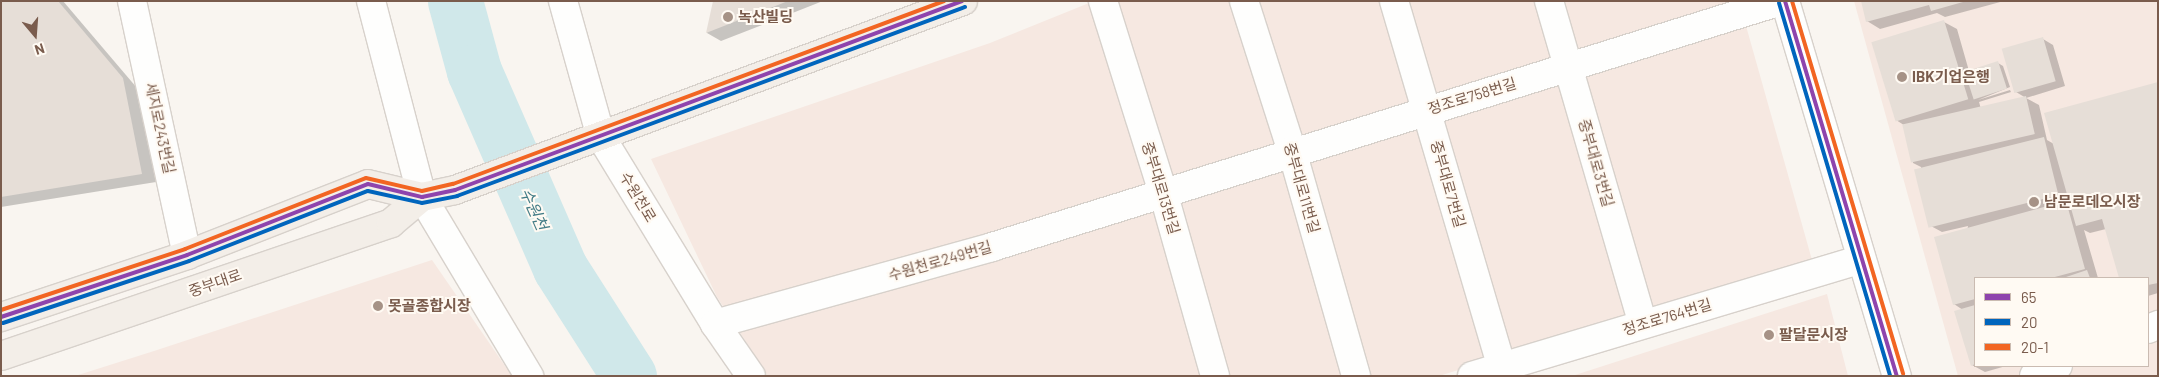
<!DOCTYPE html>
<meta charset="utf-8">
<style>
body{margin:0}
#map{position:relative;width:2159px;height:377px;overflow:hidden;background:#f9f5f0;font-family:Barlow,"Noto Sans KR",sans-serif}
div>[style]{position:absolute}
.commercial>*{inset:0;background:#f6e8e1}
.shadow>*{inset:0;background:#0003}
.river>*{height:55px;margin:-27.5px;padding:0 27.5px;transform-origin:27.5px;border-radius:27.5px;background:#d0e8ea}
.building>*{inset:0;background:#e6ded7;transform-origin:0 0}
.roads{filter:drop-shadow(1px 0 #d7d1cb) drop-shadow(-1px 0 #d7d1cb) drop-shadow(0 1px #d7d1cb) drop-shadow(0 -1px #d7d1cb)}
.minor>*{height:28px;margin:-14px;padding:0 14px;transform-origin:14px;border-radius:14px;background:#fefefd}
.tertiary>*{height:28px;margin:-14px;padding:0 14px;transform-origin:14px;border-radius:14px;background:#fefefd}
.primary>*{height:28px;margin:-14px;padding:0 14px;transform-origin:14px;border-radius:14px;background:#f3eee8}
.bus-1>*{height:4px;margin:-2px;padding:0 2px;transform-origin:2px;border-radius:2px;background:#8e44ad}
.bus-2>*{height:4px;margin:-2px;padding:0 2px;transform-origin:2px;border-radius:2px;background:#0065bd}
.bus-3>*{height:4px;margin:-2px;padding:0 2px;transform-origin:2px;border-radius:2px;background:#f26522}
.dots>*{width:14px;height:14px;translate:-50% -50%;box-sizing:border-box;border:2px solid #fffaf3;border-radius:50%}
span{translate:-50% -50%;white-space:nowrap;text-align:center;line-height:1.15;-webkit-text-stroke:4px #fffaf3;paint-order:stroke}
.poi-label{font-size:15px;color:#7a5c4d;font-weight:700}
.left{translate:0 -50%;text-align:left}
.street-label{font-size:15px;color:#7a5c4d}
.water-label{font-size:16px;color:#437c86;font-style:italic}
.frame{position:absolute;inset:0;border:2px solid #7a5c4d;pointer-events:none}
.legend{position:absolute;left:1974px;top:277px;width:175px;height:90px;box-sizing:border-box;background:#fffaf3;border:1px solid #cabbb1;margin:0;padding:6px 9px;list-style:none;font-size:15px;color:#7a5c4d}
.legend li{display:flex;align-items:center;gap:10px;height:25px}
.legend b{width:25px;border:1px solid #cabbb1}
.north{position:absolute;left:10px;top:10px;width:50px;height:50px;-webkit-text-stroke:4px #fffaf3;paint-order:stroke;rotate:162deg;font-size:14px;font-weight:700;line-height:20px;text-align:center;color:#7a5c4d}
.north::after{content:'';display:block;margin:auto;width:18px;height:22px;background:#7a5c4d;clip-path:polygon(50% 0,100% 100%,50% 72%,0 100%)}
</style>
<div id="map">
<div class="commercial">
<div style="clip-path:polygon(1094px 1px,1739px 1px,1812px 260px,1439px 376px,768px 376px,717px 297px,651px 159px,990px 43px)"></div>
<div style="clip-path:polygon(evenodd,1854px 1px,2158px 1px,2158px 376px,1958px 376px,1854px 1px,1975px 278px,2148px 278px,2148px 366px,1975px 366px,1975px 278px)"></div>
<div style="clip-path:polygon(432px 260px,512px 376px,75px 376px,154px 351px)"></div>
<div style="clip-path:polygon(1827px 294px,1848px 376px,1572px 376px)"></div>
</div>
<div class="shadow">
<div style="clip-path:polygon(1px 1px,63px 1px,137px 88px,156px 182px,1px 207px)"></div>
<div style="clip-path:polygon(714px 1px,823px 1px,721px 41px,707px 33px)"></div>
<div style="clip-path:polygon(1862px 1px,2004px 1px,1945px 17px,1937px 13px,1880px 29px,1867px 21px)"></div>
<div style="clip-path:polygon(1944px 22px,1957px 29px,1969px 71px,1998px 63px,2003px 66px,2010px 87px,1978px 100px,2010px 90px,2011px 92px,1979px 102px,1981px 109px,2026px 98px,2016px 92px,2043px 39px,2053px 45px,2065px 86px,2026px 98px,2039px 105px,2047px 140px,2054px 144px,2158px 83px,2158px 293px,2148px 296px,2148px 278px,2120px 278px,2106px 229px,2090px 233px,2084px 230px,2098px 278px,1975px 278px,1975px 366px,2006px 366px,1985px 372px,1972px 365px,1963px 310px,1954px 304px,1968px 226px,1942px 232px,1929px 225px,1921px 167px,1913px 163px,1907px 127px,1896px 120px)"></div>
</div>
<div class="river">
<div style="left:455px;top:1px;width:73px;rotate:74.8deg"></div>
<div style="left:474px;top:71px;width:215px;rotate:66.4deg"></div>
<div style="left:560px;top:268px;width:128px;rotate:57.4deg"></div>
</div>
<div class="building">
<div style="clip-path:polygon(1px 1px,58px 1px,123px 78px,142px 174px,1px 197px)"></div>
<div style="clip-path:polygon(713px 1px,788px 1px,706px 33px)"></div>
<div style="clip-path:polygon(1861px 1px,1963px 1px,1963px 2px,1931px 11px,1929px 5px,1866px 22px)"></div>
<div style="left:1944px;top:20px;width:83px;height:76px;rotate:73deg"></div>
<div style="left:2043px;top:37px;width:46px;height:43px;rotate:74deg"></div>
<div style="left:1998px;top:61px;width:29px;height:35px;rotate:72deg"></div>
<div style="clip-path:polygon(2158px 82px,2158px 283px,2148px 285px,2148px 278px,2119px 278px,2102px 219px,2076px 226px,2044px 113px)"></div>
<div style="left:2026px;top:96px;width:39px;height:127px;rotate:77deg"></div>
<div style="left:2044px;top:137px;width:60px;height:134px;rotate:76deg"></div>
<div style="clip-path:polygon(2066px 201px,2085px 269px,2051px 278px,1975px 278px,1975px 299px,1953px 305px,1934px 237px)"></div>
<div style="clip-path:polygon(2087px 270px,2090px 278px,2063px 278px)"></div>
<div style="clip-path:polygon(1975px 305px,1975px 364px,1971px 366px,1954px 311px)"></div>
</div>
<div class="roads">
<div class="minor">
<div style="left:132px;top:1px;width:260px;rotate:77.8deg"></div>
<div style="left:371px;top:1px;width:203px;rotate:75.4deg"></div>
<div style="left:422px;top:197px;width:209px;rotate:59.1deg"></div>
<div style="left:563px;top:1px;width:141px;rotate:74.4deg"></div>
<div style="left:601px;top:137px;width:219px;rotate:58.6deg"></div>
<div style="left:715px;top:324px;width:63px;rotate:55.3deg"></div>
<div style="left:1103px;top:1px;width:200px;rotate:72.6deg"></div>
<div style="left:1163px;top:192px;width:191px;rotate:74.2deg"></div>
<div style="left:1244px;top:1px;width:157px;rotate:72.3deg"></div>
<div style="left:1292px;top:151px;width:234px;rotate:74.1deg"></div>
<div style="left:1394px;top:1px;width:382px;rotate:73.6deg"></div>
<div style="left:1549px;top:1px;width:336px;rotate:73.8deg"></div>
<div style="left:715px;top:324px;width:288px;rotate:-15.5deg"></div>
<div style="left:992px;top:247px;width:826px;rotate:-17.32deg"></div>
<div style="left:2148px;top:329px;width:11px;rotate:-22deg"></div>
<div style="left:1472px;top:376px;width:406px;rotate:-16.7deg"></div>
<div style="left:2034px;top:376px;width:26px;rotate:-23deg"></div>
</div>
<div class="tertiary">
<div style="left:1785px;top:1px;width:391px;rotate:73.4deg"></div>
</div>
<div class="primary">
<div style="left:1px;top:317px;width:196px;rotate:-18.4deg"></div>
<div style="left:187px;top:255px;width:194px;rotate:-21.4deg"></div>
<div style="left:368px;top:184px;width:56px;rotate:13.5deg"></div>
<div style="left:422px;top:197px;width:34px;rotate:-12deg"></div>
<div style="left:455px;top:190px;width:542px;rotate:-20.41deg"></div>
<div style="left:1px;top:356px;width:412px;rotate:-18.8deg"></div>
<div style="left:391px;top:223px;width:40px;rotate:-40deg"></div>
</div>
</div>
<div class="bus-1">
<div style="left:1785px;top:1px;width:391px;rotate:73.4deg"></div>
<div style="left:1px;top:317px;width:196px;rotate:-18.4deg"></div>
<div style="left:187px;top:255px;width:194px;rotate:-21.4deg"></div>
<div style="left:368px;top:184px;width:56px;rotate:13.5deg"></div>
<div style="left:422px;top:197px;width:34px;rotate:-12deg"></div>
<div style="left:455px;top:190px;width:541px;rotate:-20.44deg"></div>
</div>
<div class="bus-2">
<div style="left:1779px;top:3px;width:389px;rotate:73.4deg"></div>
<div style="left:3px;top:323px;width:196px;rotate:-18.4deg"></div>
<div style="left:189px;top:261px;width:192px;rotate:-21.4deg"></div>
<div style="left:368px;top:191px;width:55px;rotate:12.5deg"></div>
<div style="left:422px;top:203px;width:36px;rotate:-11deg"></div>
<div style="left:457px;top:196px;width:542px;rotate:-20.41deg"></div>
</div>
<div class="bus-3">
<div style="left:1792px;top:1px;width:389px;rotate:73.4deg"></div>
<div style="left:1px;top:310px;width:194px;rotate:-18.3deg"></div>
<div style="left:185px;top:249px;width:194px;rotate:-21.4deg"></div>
<div style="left:366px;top:178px;width:57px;rotate:13.1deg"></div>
<div style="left:422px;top:191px;width:32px;rotate:-13deg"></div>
<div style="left:453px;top:184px;width:524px;rotate:-20.44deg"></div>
</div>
<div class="dots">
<div style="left:728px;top:17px;background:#a69286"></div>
<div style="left:1902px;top:77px;background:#a69286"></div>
<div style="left:2034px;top:202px;background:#a69286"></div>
<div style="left:378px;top:306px;background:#a69286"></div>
<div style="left:1769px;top:335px;background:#a69286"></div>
</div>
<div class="poi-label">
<span class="left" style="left:738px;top:17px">녹산빌딩</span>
<span class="left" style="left:1912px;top:77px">IBK기업은행</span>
<span class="left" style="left:2044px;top:202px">남문로데오시장</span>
<span class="left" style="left:388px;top:306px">못골종합시장</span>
<span class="left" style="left:1779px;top:335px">팔달문시장</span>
</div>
<div class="street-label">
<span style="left:1472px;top:96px;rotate:-17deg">정조로758번길</span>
<span style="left:160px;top:128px;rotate:78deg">세지로243번길</span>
<span style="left:1596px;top:163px;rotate:74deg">중부대로3번길</span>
<span style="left:1448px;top:184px;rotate:74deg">중부대로7번길</span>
<span style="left:1161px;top:188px;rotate:73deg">중부대로13번길</span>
<span style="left:1302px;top:188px;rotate:74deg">중부대로11번길</span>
<span style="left:638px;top:197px;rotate:59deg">수원천로</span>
<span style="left:940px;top:261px;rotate:-16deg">수원천로249번길</span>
<span style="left:215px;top:283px;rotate:-19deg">중부대로</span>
<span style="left:1667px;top:317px;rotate:-17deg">정조로764번길</span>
</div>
<div class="water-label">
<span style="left:534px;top:209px;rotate:66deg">수원천</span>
</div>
<div class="frame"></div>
<ul class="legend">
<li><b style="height:6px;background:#8e44ad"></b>65</li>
<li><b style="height:6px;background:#0065bd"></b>20</li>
<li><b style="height:6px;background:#f26522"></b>20-1</li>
</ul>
<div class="north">N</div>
</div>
